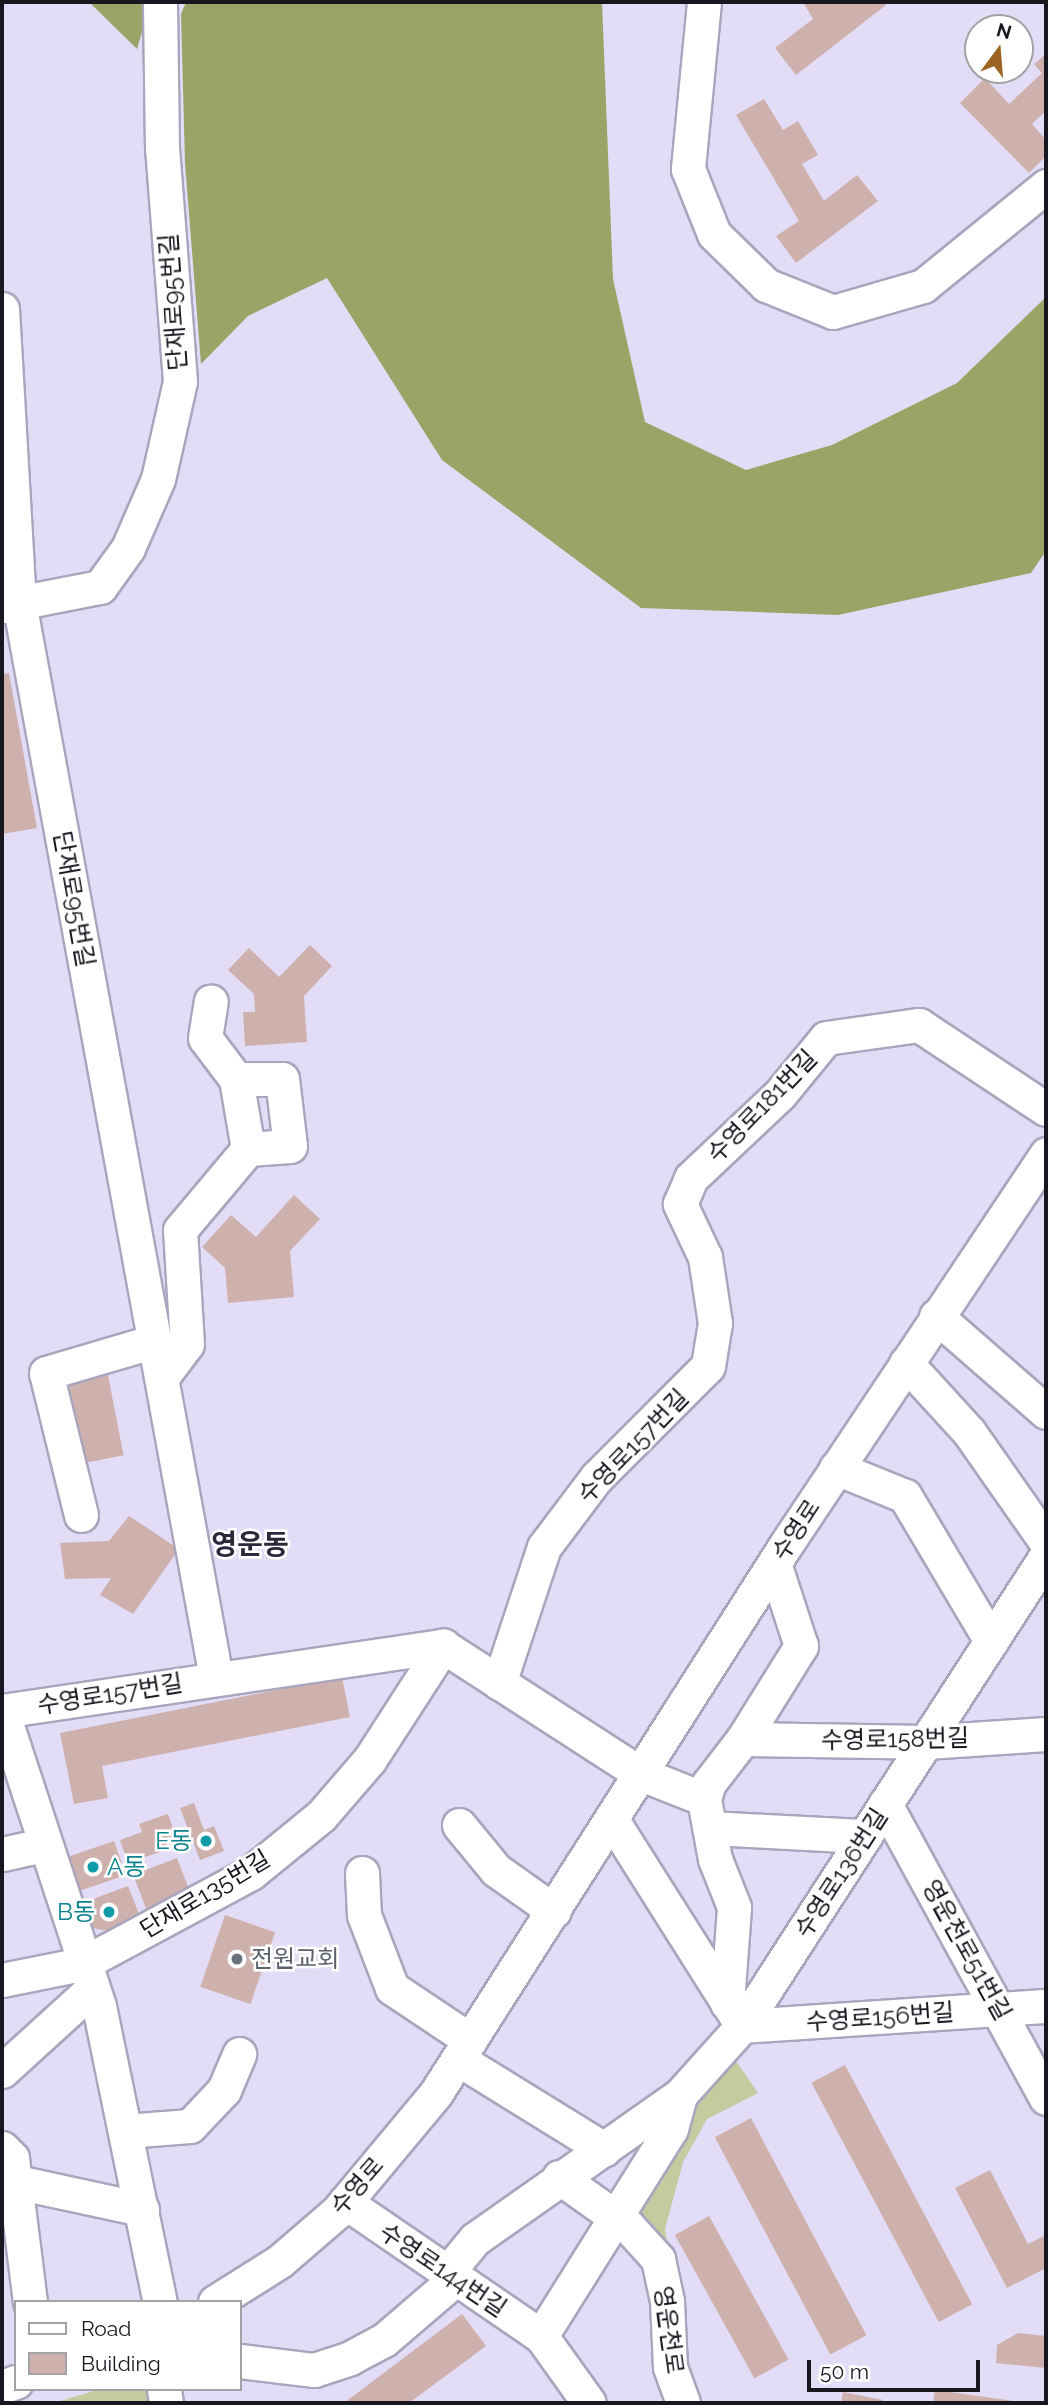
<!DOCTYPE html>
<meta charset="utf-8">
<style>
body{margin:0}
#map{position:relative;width:1048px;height:2405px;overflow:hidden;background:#e2dcf6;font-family:Raleway,"Noto Sans KR",sans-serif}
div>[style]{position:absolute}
.green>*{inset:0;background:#c4cb9f}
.forest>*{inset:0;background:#9ba466}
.building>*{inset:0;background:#ceb0ac;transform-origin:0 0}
.roads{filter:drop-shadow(2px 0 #aaa5bd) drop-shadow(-2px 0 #aaa5bd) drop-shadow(0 2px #aaa5bd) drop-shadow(0 -2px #aaa5bd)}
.minor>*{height:33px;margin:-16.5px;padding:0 16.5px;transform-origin:16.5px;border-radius:16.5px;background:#fff}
.dots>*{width:19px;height:19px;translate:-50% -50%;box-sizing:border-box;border:4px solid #fff;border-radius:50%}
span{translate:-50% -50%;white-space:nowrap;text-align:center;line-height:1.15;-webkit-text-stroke:5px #fff;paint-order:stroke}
.street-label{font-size:24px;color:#18161e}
.culture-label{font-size:24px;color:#0d838f}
.right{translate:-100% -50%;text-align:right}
.left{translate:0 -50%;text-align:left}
.worship-label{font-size:24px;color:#5b616d}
.quarter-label{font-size:28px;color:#2c283b;font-weight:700}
.frame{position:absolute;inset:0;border:4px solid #18161e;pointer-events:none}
.legend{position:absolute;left:14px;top:2300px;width:228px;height:91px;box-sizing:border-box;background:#fff;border:2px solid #a3a2a5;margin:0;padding:9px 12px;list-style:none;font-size:21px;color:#18161e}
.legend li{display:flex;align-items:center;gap:14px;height:35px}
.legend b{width:35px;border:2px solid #a3a2a5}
.north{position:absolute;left:964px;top:14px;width:70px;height:70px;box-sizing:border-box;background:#fff;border:2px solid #a3a2a5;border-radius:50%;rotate:16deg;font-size:19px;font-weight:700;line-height:28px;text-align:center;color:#18161e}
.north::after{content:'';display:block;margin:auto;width:24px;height:32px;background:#9d6421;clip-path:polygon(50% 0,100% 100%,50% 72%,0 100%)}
.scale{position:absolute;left:807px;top:2360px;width:173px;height:32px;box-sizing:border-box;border:4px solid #18161e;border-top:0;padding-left:9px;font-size:21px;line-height:24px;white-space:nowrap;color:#18161e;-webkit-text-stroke:5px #fff;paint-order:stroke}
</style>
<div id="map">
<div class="green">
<div style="clip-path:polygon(736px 2061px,758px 2093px,707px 2119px,683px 2162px,665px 2229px,668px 2249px,635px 2210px,694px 2109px)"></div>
<div style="clip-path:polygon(101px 2389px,153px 2389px,156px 2403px,53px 2403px)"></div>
</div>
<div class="forest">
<div style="clip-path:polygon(89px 2px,151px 2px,137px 49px)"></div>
<div style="clip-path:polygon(186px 2px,602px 2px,613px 279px,645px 422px,746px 470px,832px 445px,957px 383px,1046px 297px,1046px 551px,1031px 573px,838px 615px,641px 608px,442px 460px,327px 278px,248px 316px,201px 364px,185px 163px,181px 14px)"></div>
</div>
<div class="building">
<div style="clip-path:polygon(803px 2px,884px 2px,886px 5px,796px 75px,775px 48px,813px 19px)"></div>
<div style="clip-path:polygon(1046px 54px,1046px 111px,1032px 124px,1046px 140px,1046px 156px,1029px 173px,960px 103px,985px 78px,1009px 104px,1042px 73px,1034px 64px)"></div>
<div style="clip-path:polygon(764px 99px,783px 130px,798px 121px,818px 155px,802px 164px,824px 201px,857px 175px,878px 201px,796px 263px,776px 236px,799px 221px,736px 115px)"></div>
<div style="clip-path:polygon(9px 673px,37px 828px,2px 834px,2px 674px)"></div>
<div style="clip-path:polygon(310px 945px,332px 966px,304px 996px,307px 1042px,245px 1046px,243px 1012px,255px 1012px,254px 994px,228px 970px,249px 948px,279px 977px)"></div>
<div style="clip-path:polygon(294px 1195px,320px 1219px,290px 1251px,294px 1297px,228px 1303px,225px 1268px,202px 1247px,231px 1215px,256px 1237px)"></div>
<div style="left:106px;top:1365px;width:92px;height:40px;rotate:79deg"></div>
<div style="clip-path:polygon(129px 1516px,179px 1549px,133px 1614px,100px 1595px,111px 1578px,65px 1579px,60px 1543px,109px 1541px)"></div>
<div style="clip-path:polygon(342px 1677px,350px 1717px,102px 1766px,108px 1798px,74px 1804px,60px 1733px)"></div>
<div style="clip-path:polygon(194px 1803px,204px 1830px,214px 1826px,224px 1851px,200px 1860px,180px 1808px)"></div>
<div style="clip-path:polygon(168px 1814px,176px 1836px,165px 1840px,168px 1849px,128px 1863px,120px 1840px,142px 1832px,139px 1824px)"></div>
<div style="left:114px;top:1841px;width:36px;height:56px;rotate:71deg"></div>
<div style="left:177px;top:1858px;width:40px;height:47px;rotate:69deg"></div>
<div style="clip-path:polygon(128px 1886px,141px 1919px,109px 1931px,86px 1927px,77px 1905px)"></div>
<div style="left:225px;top:1915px;width:53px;height:76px;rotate:19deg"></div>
<div style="left:845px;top:2065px;width:271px;height:38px;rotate:62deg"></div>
<div style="left:751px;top:2118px;width:246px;height:41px;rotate:62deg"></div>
<div style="clip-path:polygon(990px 2170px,1028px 2244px,1046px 2235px,1046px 2268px,1007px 2288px,955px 2188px)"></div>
<div style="left:709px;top:2216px;width:164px;height:39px;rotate:61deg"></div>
<div style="clip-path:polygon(462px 2314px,486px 2346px,409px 2403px,344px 2403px)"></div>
<div style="clip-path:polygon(1018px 2333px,1046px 2336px,1046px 2368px,996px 2363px,997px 2345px)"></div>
<div style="clip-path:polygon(935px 2390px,1022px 2402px,1022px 2403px,933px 2403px)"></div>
<div style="clip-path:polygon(843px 2392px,883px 2400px,883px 2403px,841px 2403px)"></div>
</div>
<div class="roads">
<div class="minor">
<div style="left:704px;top:2px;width:168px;rotate:95.5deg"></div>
<div style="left:688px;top:169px;width:70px;rotate:68.2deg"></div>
<div style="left:714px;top:234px;width:73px;rotate:44.4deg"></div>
<div style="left:766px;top:285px;width:72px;rotate:21.9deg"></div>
<div style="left:833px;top:312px;width:94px;rotate:-16.1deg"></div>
<div style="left:923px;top:286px;width:159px;rotate:-39.1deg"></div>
<div style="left:2px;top:309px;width:293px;rotate:86.7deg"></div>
<div style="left:19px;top:602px;width:1093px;rotate:79.62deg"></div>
<div style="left:2px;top:606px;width:100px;rotate:-11deg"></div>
<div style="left:100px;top:587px;width:48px;rotate:-54.3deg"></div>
<div style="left:128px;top:548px;width:75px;rotate:-66.5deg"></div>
<div style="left:158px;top:479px;width:100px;rotate:-77.3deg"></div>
<div style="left:180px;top:381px;width:233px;rotate:-94.4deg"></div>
<div style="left:162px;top:149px;width:147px;rotate:-90.8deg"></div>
<div style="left:236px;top:1079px;width:46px"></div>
<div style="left:282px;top:1079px;width:67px;rotate:83.2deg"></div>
<div style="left:290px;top:1146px;width:42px;rotate:175.9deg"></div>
<div style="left:936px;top:1316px;width:146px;rotate:41.1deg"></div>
<div style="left:906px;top:1363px;width:93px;rotate:47.6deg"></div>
<div style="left:969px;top:1432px;width:134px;rotate:55deg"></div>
<div style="left:162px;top:1377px;width:41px;rotate:-52.9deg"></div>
<div style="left:187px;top:1344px;width:114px;rotate:-93.5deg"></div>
<div style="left:180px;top:1230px;width:106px;rotate:-50deg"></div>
<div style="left:248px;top:1149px;width:71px;rotate:-99.7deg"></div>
<div style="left:236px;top:1079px;width:51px;rotate:-127.1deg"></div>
<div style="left:205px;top:1038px;width:37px;rotate:-81deg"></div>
<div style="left:836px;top:1468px;width:74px;rotate:22.1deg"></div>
<div style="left:905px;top:1496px;width:169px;rotate:59.3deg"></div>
<div style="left:81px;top:1515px;width:146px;rotate:-103.8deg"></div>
<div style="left:46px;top:1373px;width:114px;rotate:-16.4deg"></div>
<div style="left:499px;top:1683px;width:143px;rotate:-71.7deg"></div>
<div style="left:544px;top:1547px;width:86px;rotate:-53deg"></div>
<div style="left:596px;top:1478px;width:158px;rotate:-45deg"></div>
<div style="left:708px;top:1366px;width:44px;rotate:-80.8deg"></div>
<div style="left:715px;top:1323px;width:67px;rotate:-98.6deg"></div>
<div style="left:705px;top:1257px;width:59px;rotate:-115.3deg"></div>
<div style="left:680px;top:1204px;width:28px;rotate:-67deg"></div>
<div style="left:691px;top:1178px;width:122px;rotate:-43.3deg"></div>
<div style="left:780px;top:1094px;width:72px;rotate:-50.6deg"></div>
<div style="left:826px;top:1038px;width:94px;rotate:-8deg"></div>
<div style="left:919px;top:1025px;width:152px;rotate:33.5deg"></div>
<div style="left:2px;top:1711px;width:446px;rotate:-8.4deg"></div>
<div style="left:443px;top:1646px;width:236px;rotate:32.9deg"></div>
<div style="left:641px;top:1774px;width:68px;rotate:21.6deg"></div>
<div style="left:2px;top:1711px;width:311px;rotate:71.8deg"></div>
<div style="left:99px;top:2006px;width:302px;rotate:78.4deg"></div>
<div style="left:743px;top:1739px;width:110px;rotate:-58.1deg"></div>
<div style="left:801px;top:1646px;width:87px;rotate:-108deg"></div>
<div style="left:885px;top:1804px;width:335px;rotate:61.3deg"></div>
<div style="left:612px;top:1820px;width:244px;rotate:57.7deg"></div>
<div style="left:742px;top:2026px;width:305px;rotate:-3.8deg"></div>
<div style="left:459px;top:1825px;width:58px;rotate:50.6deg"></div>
<div style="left:496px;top:1870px;width:71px;rotate:35.3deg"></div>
<div style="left:710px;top:1828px;width:155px;rotate:3deg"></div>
<div style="left:2px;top:1854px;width:43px;rotate:-12.1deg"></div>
<div style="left:362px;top:1873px;width:42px;rotate:87.3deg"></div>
<div style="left:364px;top:1915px;width:78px;rotate:69deg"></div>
<div style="left:392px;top:1988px;width:94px;rotate:33.7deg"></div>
<div style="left:2px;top:1980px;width:82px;rotate:-11.3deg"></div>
<div style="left:82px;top:1964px;width:192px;rotate:-28.3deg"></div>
<div style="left:251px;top:1873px;width:90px;rotate:-39.2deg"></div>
<div style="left:321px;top:1816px;width:75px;rotate:-49.3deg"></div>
<div style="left:370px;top:1759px;width:135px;rotate:-57.1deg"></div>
<div style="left:727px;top:2003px;width:96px;rotate:-85.8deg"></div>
<div style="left:734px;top:1907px;width:52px;rotate:-111.6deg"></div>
<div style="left:715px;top:1859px;width:61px;rotate:-100.4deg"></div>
<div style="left:704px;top:1799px;width:17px;rotate:-73deg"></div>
<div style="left:709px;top:1783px;width:56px;rotate:-52.3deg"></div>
<div style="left:743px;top:1739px;width:183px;rotate:0.9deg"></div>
<div style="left:926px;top:1742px;width:120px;rotate:-3.8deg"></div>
<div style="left:458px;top:2059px;width:172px;rotate:31.7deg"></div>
<div style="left:2px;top:2071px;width:122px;rotate:-42.3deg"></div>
<div style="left:125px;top:2131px;width:65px;rotate:-4.4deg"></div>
<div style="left:190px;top:2126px;width:50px;rotate:-46.6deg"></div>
<div style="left:224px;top:2090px;width:39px;rotate:-67deg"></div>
<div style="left:2px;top:2148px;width:14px;rotate:45deg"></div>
<div style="left:12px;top:2158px;width:145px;rotate:82.9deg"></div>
<div style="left:559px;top:2177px;width:85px;rotate:35.4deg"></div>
<div style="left:628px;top:2226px;width:45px;rotate:47.7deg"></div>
<div style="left:658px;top:2259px;width:43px;rotate:77.9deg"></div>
<div style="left:667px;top:2301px;width:66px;rotate:87.4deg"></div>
<div style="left:670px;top:2367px;width:38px;rotate:70deg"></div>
<div style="left:12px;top:2181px;width:133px;rotate:12.2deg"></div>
<div style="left:345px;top:2202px;width:237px;rotate:34.4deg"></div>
<div style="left:541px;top:2336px;width:82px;rotate:54.4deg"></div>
<div style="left:446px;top:2274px;width:45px;rotate:-50.4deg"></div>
<div style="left:475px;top:2239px;width:251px;rotate:-35.1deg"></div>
<div style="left:680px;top:2095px;width:93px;rotate:-48.1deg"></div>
<div style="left:742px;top:2026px;width:560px;rotate:-57.1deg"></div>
<div style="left:215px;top:2302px;width:77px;rotate:-32.2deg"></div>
<div style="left:280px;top:2261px;width:75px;rotate:-40.7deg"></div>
<div style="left:337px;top:2212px;width:155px;rotate:-50.2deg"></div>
<div style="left:436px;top:2093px;width:649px;rotate:-57.46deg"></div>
<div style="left:785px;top:1546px;width:471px;rotate:-56.3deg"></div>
<div style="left:541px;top:2336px;width:244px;rotate:-57.9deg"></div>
<div style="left:671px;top:2129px;width:35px;rotate:-75deg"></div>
<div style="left:240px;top:2361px;width:75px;rotate:6.9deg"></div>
<div style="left:314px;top:2370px;width:38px;rotate:-18deg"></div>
<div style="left:350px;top:2358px;width:38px;rotate:-28deg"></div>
<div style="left:384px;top:2340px;width:92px;rotate:-40.6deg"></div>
<div style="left:2px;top:2387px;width:15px;rotate:-20deg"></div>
<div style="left:164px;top:2389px;width:14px;rotate:82deg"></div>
</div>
</div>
<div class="dots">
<div style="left:206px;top:1841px;background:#0f9aa8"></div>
<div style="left:93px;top:1867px;background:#0f9aa8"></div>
<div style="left:109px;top:1912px;background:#0f9aa8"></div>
<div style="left:237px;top:1959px;background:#6b7280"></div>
</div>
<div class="street-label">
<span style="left:173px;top:302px;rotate:-94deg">단재로95번길</span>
<span style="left:74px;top:899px;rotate:80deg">단재로95번길</span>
<span style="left:762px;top:1106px;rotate:-46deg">수영로181번길</span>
<span style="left:633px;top:1446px;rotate:-46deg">수영로157번길</span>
<span style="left:796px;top:1530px;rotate:-57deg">수영로</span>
<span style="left:110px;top:1694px;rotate:-9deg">수영로157번길</span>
<span style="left:895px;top:1739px;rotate:-1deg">수영로158번길</span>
<span style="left:841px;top:1873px;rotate:-57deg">수영로136번길</span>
<span style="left:205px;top:1894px;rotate:-31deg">단재로135번길</span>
<span style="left:967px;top:1950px;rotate:61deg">영운천로51번길</span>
<span style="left:880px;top:2017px;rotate:-4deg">수영로156번길</span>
<span style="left:357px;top:2186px;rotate:-49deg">수영로</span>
<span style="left:443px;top:2270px;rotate:34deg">수영로144번길</span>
<span style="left:669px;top:2330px;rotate:82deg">영운천로</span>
</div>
<div class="culture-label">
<span class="right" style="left:192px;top:1841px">E동</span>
<span class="left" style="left:107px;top:1867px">A동</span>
<span class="right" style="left:95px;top:1912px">B동</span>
</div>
<div class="worship-label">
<span class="left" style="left:251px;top:1959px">전원교회</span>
</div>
<div class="quarter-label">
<span style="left:250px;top:1545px">영운동</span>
</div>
<div class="frame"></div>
<ul class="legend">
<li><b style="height:9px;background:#fff"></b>Road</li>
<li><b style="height:19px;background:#ceb0ac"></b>Building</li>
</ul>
<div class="north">N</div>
<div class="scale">50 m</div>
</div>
